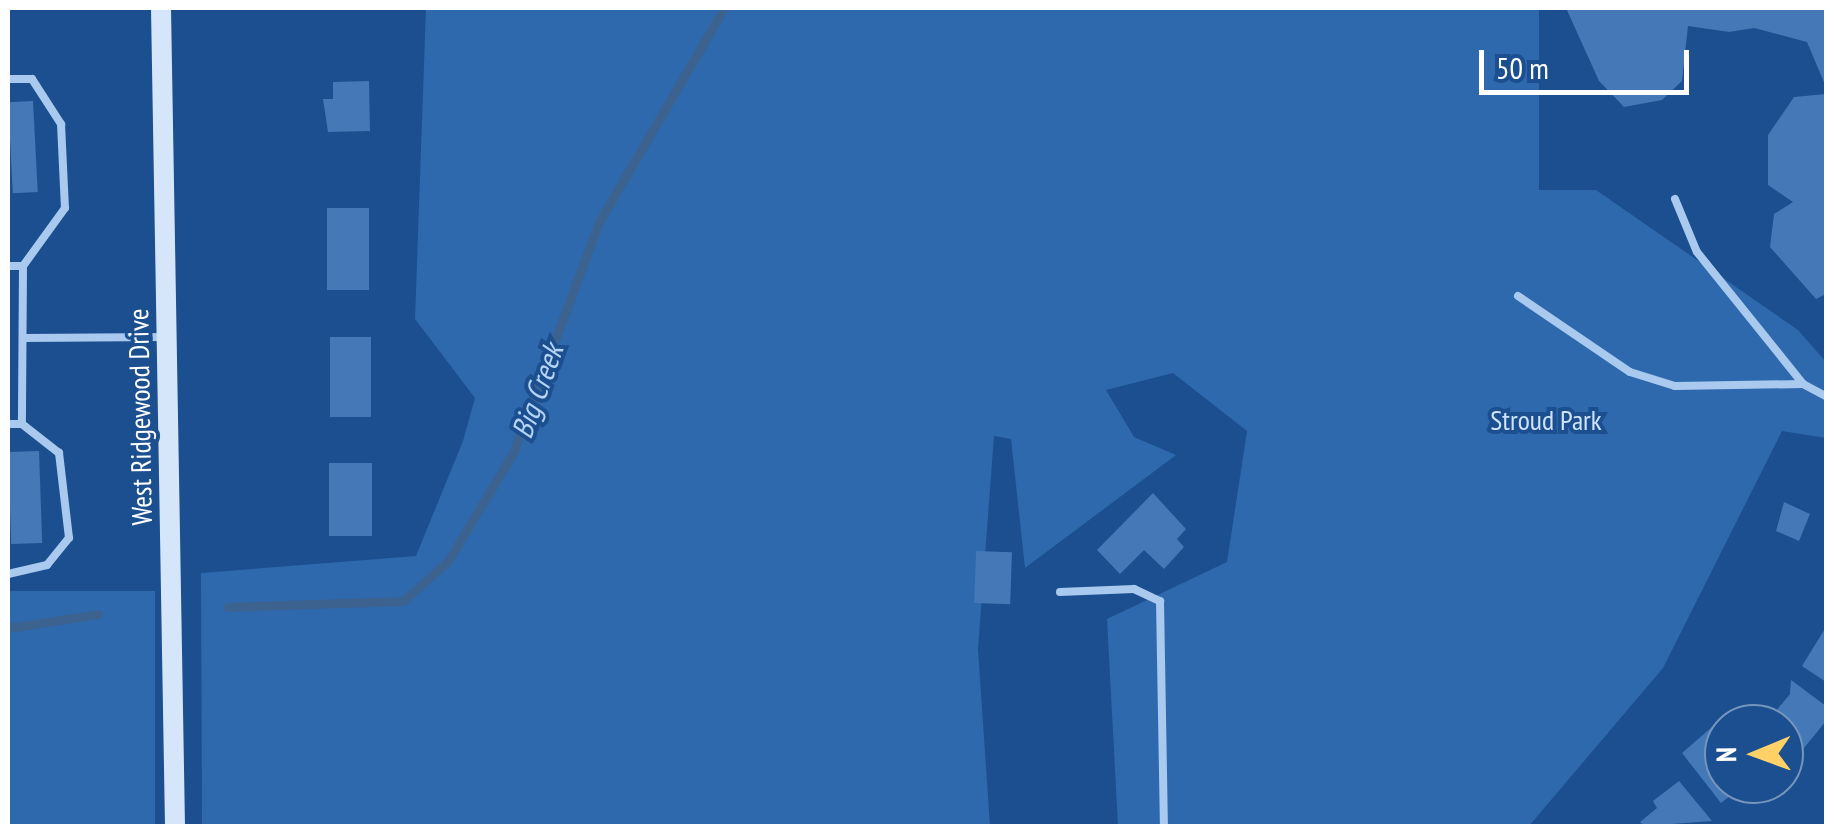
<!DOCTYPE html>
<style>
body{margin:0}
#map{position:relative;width:1834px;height:834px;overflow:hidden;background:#1b4f8f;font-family:"PT Sans Narrow",sans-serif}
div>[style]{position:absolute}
.green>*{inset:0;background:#2e69ad;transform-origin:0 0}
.stream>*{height:9px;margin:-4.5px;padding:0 4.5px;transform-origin:4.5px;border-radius:4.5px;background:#3c6290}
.building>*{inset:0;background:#4478b7;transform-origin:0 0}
.lane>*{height:8px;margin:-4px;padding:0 4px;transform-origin:4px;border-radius:4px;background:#a9c9ee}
.secondary>*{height:20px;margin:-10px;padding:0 10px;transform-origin:10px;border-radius:10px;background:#d6e6fa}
span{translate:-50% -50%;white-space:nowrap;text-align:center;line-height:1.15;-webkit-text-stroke:8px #1b4f8f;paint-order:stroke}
.street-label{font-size:28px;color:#fff}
.park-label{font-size:28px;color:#cfe3fa}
.water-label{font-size:30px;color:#b5d3f5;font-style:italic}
.frame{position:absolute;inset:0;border:10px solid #fff;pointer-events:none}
.north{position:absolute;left:1704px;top:704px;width:100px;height:100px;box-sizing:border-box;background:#1b4f8f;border:2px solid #7695bc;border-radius:50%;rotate:269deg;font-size:28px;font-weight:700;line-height:40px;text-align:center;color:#fff}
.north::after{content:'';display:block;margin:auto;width:35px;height:45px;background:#ffd166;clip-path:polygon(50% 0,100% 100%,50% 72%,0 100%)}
.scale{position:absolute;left:1479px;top:50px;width:210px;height:45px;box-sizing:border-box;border:5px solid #fff;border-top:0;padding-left:12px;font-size:30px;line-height:35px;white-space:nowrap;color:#fff;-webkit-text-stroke:8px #1b4f8f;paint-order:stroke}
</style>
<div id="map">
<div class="green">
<div style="clip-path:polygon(426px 8px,1539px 8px,1539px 190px,1596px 190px,1798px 330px,1826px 362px,1826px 438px,1782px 431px,1663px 668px,1529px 826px,1118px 826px,1107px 619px,1227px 562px,1247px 431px,1173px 373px,1106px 390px,1134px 437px,1176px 455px,1025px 568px,1011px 439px,994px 436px,978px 649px,990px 826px,202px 826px,201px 573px,416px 556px,463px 441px,475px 398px,415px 319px)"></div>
<div style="left:155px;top:591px;width:235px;height:148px;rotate:90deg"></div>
</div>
<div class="stream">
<div style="left:228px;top:607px;width:175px;rotate:-2deg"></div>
<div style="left:403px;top:601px;width:60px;rotate:-41.6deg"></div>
<div style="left:448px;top:561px;width:126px;rotate:-59deg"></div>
<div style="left:513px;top:453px;width:246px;rotate:-69.6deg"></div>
<div style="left:599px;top:222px;width:248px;rotate:-59.7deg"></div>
<div style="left:8px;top:628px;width:91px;rotate:-8.8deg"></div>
</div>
<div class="building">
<div style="clip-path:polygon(1566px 8px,1826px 8px,1826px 87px,1807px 42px,1754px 28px,1729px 32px,1688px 26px,1682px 81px,1662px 100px,1624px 107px,1599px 81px)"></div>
<div style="clip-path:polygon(369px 81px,370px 131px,328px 132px,323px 99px,333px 99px,333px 82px)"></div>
<div style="clip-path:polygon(1826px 94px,1826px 294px,1816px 299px,1770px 247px,1774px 214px,1793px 202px,1768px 185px,1768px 135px,1794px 97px)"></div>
<div style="left:33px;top:101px;width:91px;height:25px;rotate:87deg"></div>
<div style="left:327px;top:208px;width:42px;height:82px"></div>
<div style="left:371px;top:337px;width:80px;height:41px;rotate:90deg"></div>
<div style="left:39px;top:451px;width:92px;height:31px;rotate:88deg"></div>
<div style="left:329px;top:463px;width:43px;height:73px"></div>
<div style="clip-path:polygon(1153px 493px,1186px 529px,1177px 539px,1184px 547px,1164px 569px,1144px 550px,1120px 574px,1097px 550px)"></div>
<div style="clip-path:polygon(1784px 502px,1810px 514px,1799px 541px,1776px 531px)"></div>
<div style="left:976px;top:551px;width:36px;height:52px;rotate:2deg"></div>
<div style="clip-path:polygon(1826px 627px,1826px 682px,1802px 666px)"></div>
<div style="clip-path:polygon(1791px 680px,1826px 706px,1826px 721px,1795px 759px,1784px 748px,1784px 724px,1765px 724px,1790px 694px)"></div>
<div style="clip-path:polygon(1712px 727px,1724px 741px,1724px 784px,1763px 784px,1746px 798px,1740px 788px,1721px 803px,1682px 753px)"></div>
<div style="clip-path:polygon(1679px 781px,1712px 821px,1644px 826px,1640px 822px,1657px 808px,1653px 801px)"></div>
</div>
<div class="lane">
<div style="left:8px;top:79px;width:24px"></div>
<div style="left:32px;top:79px;width:54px;rotate:57.2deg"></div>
<div style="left:61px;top:124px;width:84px;rotate:87.3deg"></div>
<div style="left:65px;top:208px;width:72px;rotate:125.9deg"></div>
<div style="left:1675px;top:199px;width:57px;rotate:67.5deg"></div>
<div style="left:1697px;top:252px;width:169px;rotate:51.2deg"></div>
<div style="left:1803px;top:384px;width:26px;rotate:28deg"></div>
<div style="left:8px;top:266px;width:15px"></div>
<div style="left:23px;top:266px;width:158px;rotate:90.4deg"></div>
<div style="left:22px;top:424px;width:14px;rotate:180deg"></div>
<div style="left:1518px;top:296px;width:135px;rotate:34.2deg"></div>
<div style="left:1630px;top:372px;width:47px;rotate:17.3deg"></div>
<div style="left:1675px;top:386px;width:128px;rotate:-0.9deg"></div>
<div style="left:23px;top:338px;width:143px;rotate:-0.4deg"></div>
<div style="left:8px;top:574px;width:40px;rotate:-13deg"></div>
<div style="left:47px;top:565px;width:35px;rotate:-51deg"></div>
<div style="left:69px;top:538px;width:86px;rotate:-96.7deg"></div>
<div style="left:59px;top:453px;width:47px;rotate:-141.9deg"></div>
<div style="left:1060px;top:592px;width:74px;rotate:-2.3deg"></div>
<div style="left:1134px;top:589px;width:29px;rotate:25deg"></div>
<div style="left:1160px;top:601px;width:225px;rotate:89deg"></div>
</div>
<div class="secondary">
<div style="left:161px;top:8px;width:818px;rotate:89.02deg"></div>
</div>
<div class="street-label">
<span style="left:140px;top:417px;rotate:-91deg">West Ridgewood Drive</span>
</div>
<div class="park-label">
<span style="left:1546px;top:420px">Stroud Park</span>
</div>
<div class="water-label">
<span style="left:537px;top:391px;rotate:-70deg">Big Creek</span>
</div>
<div class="frame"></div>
<div class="north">N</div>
<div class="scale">50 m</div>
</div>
